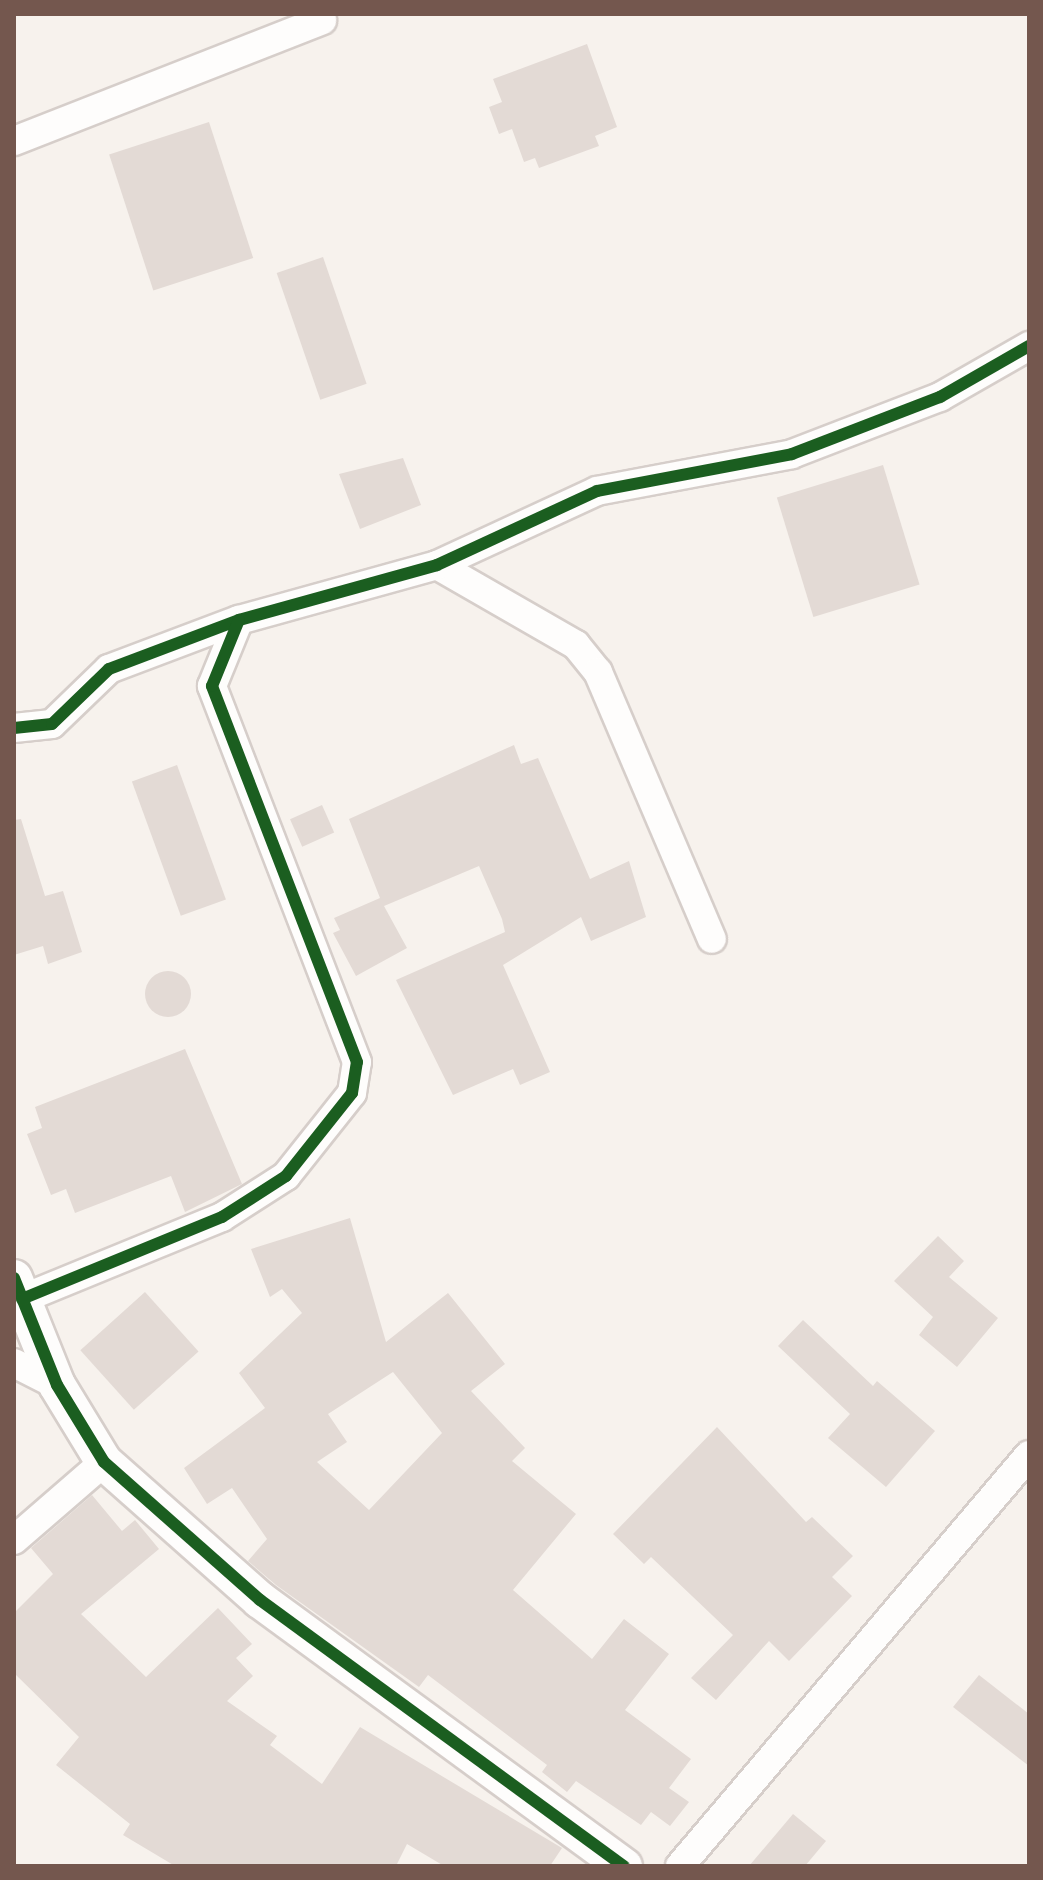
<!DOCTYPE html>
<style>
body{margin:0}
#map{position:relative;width:1043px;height:1880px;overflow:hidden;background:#f7f2ed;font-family:"Alegreya Sans",sans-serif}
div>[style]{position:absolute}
.building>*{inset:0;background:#e3dad5;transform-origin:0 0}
.round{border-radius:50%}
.roads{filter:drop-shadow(2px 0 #d6ceca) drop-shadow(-2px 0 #d6ceca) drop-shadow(0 2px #d6ceca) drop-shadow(0 -2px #d6ceca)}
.minor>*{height:28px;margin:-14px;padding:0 14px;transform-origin:14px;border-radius:14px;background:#fefdfc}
.tertiary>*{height:36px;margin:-18px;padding:0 18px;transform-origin:18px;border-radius:18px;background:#fefdfc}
.cycleway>*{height:12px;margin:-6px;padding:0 6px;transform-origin:6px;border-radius:6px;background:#1b5e20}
span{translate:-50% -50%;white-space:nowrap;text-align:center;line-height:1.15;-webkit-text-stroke:7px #fef6ef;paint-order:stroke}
.frame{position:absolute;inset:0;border:16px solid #74574e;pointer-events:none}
</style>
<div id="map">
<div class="building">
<div style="clip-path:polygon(587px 44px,617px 127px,595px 136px,599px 146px,539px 168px,535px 158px,524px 162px,512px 129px,499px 134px,489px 107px,502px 102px,493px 79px)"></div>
<div style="left:209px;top:122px;width:143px;height:105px;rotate:72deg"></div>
<div style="left:323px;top:257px;width:134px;height:49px;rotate:71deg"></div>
<div style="clip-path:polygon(403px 458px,421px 505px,360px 529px,339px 474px)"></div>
<div style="left:883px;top:465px;width:125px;height:111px;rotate:73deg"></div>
<div style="clip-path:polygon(514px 745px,521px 764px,538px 758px,590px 879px,629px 861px,646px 917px,591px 941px,581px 917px,503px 965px,550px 1072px,520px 1085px,513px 1069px,453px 1095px,396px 980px,505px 932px,502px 919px,479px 866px,384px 906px,407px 948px,356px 976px,333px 933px,340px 930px,334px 918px,380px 898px,349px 819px)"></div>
<div style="left:177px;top:765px;width:143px;height:48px;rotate:70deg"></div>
<div style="left:322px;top:805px;width:30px;height:35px;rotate:66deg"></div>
<div style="clip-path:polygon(21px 819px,45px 896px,63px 891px,82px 952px,48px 964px,43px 946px,14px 955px,14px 820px)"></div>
<div class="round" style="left:145px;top:971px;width:46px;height:46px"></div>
<div style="clip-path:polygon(185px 1049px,242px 1184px,185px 1212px,171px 1176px,75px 1213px,66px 1189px,51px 1195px,27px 1134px,42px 1128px,35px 1107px)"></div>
<div style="clip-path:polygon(evenodd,350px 1218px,386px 1342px,448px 1293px,505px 1364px,471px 1391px,525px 1448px,512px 1461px,576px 1514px,513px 1590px,592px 1659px,624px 1619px,669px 1654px,625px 1710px,691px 1759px,669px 1788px,689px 1802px,670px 1826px,651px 1812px,641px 1825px,576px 1781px,567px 1792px,542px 1772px,547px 1765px,428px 1675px,419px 1687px,276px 1585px,248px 1561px,267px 1539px,232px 1488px,207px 1504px,184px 1468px,265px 1408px,239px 1373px,302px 1313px,282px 1289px,270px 1297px,251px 1249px,350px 1218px,393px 1372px,442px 1433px,369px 1510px,317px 1462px,347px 1442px,328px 1414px,393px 1372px)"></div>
<div style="clip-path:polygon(938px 1236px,964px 1261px,949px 1277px,998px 1318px,957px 1367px,919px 1335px,933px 1317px,894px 1281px)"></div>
<div style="left:145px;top:1292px;width:80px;height:87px;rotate:48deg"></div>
<div style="clip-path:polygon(803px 1320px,873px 1386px,877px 1381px,935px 1431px,886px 1487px,828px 1438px,850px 1414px,778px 1346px)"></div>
<div style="clip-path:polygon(717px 1427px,806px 1522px,812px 1517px,853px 1556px,832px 1577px,852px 1596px,789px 1661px,769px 1641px,716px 1700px,691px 1678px,733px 1635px,651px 1557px,644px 1564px,613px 1534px)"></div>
<div style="clip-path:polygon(92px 1495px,122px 1531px,135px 1520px,159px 1549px,81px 1614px,146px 1677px,218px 1608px,252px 1644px,236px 1658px,253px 1676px,227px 1701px,277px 1736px,270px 1745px,322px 1784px,360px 1727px,562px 1848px,550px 1866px,444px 1866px,407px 1844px,396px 1866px,175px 1866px,123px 1835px,130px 1824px,56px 1765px,79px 1737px,14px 1673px,14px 1613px,53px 1574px,31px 1548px)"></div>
<div style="clip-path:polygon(979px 1675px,1029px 1714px,1029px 1766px,953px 1707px)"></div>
<div style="clip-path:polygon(793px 1814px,826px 1841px,805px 1866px,749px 1866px)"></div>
</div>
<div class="roads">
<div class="minor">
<div style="left:14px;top:141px;width:331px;rotate:-21.4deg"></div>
<div style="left:437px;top:565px;width:160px;rotate:29.9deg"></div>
<div style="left:576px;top:645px;width:35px;rotate:51deg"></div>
<div style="left:598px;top:672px;width:290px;rotate:66.9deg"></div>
<div style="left:14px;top:728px;width:38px;rotate:-6deg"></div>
<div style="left:52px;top:724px;width:79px;rotate:-44deg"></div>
<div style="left:109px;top:669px;width:139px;rotate:-20.7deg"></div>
<div style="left:239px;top:620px;width:205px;rotate:-15.5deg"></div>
<div style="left:437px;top:565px;width:176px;rotate:-24.8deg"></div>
<div style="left:597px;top:491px;width:198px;rotate:-10.7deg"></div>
<div style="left:792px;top:454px;width:159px;rotate:-21.1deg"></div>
<div style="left:940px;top:397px;width:103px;rotate:-29.8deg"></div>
<div style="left:22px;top:1299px;width:216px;rotate:-22.3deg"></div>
<div style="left:222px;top:1217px;width:76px;rotate:-32.6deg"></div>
<div style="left:286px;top:1176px;width:106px;rotate:-51.5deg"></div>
<div style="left:352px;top:1093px;width:31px;rotate:-81deg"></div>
<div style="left:357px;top:1062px;width:403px;rotate:-111.1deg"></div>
<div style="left:212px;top:686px;width:71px;rotate:-67.8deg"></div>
<div style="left:14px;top:1363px;width:48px;rotate:27.1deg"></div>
<div style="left:14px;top:1540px;width:119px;rotate:-40.9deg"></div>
<div style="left:680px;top:1866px;width:539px;rotate:-49.66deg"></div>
</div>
<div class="tertiary">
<div style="left:14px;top:1278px;width:115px;rotate:68.1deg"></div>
<div style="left:57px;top:1385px;width:90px;rotate:58.6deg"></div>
<div style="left:104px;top:1462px;width:208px;rotate:41.5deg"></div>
<div style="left:260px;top:1600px;width:451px;rotate:36.2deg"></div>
</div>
</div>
<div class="cycleway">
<div style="left:14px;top:728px;width:38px;rotate:-6deg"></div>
<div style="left:52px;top:724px;width:79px;rotate:-44deg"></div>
<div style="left:109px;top:669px;width:139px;rotate:-20.7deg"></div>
<div style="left:239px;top:620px;width:205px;rotate:-15.5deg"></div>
<div style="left:437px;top:565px;width:176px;rotate:-24.8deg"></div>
<div style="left:597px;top:491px;width:198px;rotate:-10.7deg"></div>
<div style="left:792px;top:454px;width:159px;rotate:-21.1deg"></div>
<div style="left:940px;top:397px;width:103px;rotate:-29.8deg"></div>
<div style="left:14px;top:1278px;width:115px;rotate:68.1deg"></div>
<div style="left:57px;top:1385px;width:90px;rotate:58.6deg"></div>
<div style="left:104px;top:1462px;width:208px;rotate:41.5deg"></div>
<div style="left:260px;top:1600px;width:451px;rotate:36.2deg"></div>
<div style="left:22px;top:1299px;width:216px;rotate:-22.3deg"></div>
<div style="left:222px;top:1217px;width:76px;rotate:-32.6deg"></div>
<div style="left:286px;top:1176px;width:106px;rotate:-51.5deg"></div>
<div style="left:352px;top:1093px;width:31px;rotate:-81deg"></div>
<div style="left:357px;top:1062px;width:403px;rotate:-111.1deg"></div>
<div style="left:212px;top:686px;width:71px;rotate:-67.8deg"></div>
</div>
<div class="frame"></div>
</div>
